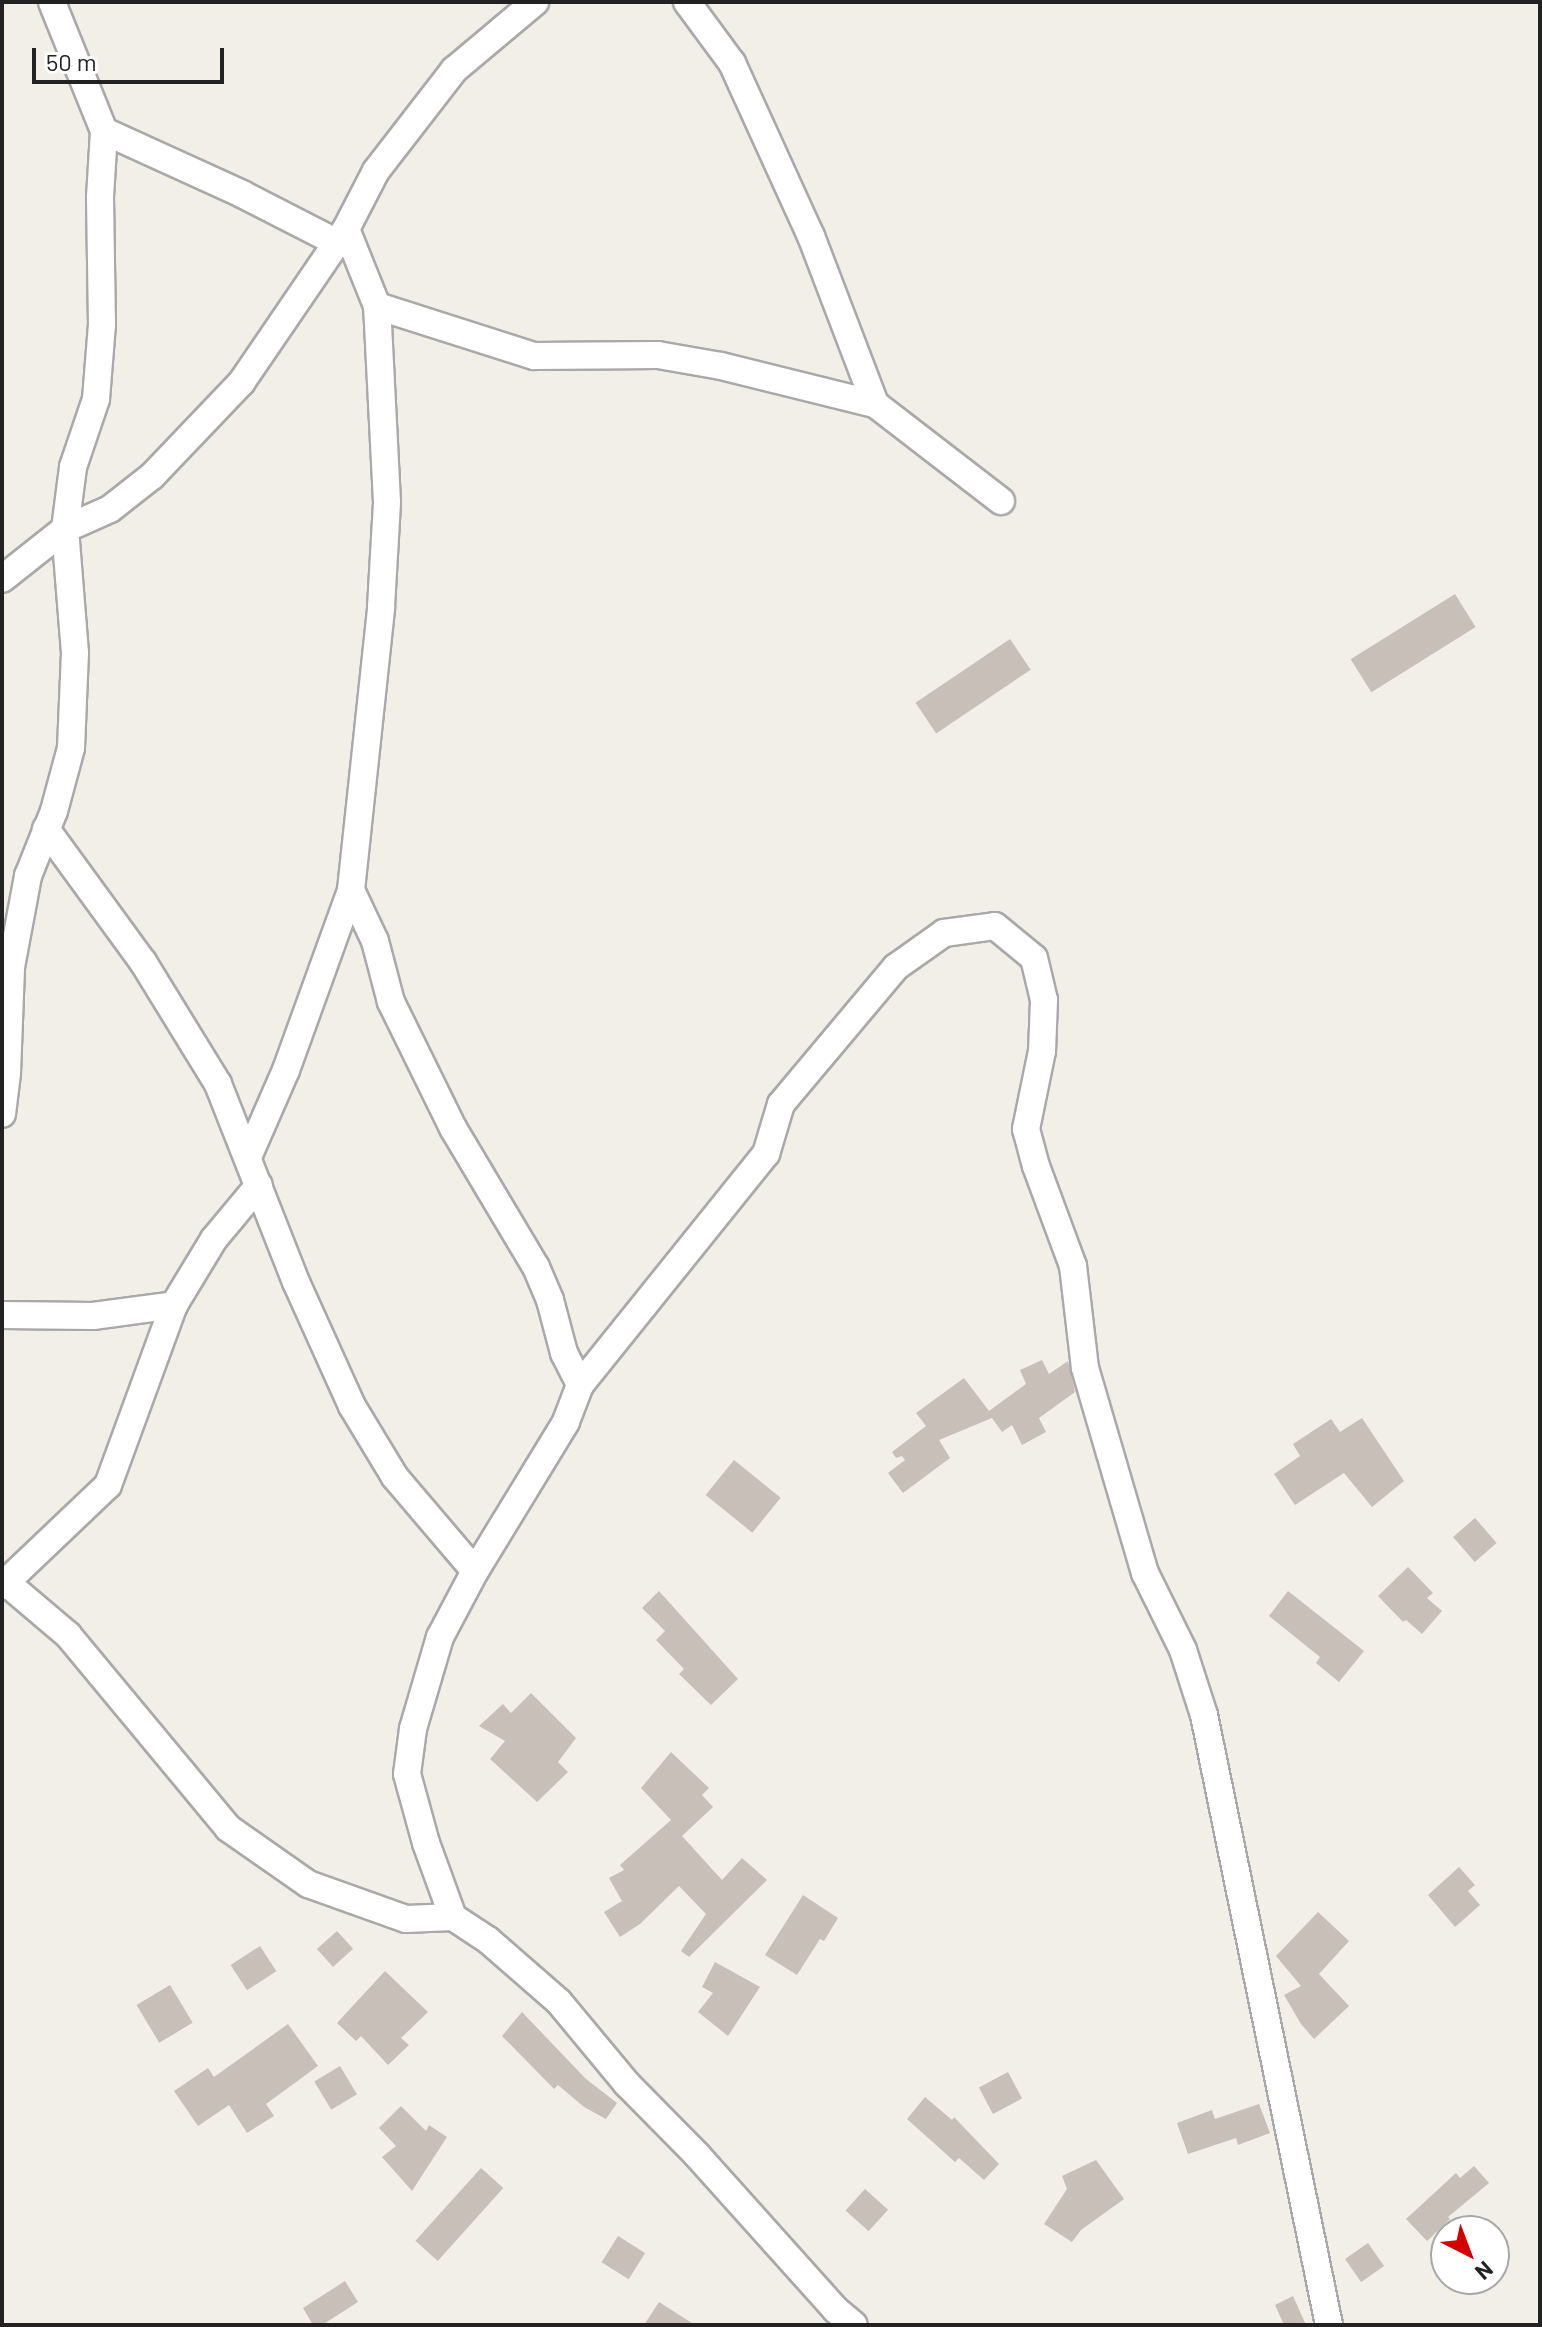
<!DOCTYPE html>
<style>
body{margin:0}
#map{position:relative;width:1542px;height:2327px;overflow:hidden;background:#f2efe9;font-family:Barlow,sans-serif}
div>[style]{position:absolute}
.building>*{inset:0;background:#c7bfb8;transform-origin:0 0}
.roads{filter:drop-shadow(2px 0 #a9a9a9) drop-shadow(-2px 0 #a9a9a9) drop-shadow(0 2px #a9a9a9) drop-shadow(0 -2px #a9a9a9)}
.minor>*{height:26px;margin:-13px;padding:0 13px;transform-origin:13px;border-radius:13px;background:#fff}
span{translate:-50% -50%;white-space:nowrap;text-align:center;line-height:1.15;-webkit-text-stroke:6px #fff;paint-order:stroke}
.frame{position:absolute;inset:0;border:4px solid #222;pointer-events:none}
.north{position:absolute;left:1430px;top:2215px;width:80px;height:80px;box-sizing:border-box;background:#fff;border:2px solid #a7a7a7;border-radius:50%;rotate:138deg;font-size:22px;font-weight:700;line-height:32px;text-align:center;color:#222}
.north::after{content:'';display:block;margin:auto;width:28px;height:36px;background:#d40000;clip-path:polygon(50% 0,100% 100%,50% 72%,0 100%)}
.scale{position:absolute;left:32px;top:48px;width:192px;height:36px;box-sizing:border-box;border:4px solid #222;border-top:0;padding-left:10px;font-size:24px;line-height:28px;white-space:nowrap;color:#222;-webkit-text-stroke:6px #fff;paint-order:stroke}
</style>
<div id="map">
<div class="building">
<div style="left:1455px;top:594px;width:39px;height:123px;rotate:58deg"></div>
<div style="left:1010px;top:639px;width:37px;height:114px;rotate:56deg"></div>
<div style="clip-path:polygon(1042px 1360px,1049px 1374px,1068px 1361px,1075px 1392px,1039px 1418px,1046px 1432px,1022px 1445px,1012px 1425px,1002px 1432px,992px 1418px,939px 1440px,950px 1458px,903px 1493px,888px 1473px,905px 1460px,902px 1456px,896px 1458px,892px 1452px,926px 1426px,916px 1413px,964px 1378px,989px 1411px,1026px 1384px,1020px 1370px)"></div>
<div style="clip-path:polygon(1362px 1418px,1404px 1481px,1372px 1507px,1344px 1473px,1295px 1505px,1274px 1474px,1300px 1456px,1293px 1444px,1331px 1419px,1340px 1432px)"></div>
<div style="left:734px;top:1460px;width:60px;height:45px;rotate:39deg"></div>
<div style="left:1475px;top:1518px;width:33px;height:29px;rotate:49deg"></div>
<div style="clip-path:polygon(1408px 1567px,1433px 1593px,1427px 1598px,1442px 1611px,1422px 1634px,1406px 1620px,1403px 1622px,1378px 1596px)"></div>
<div style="clip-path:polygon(659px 1591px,738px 1679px,711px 1705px,679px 1674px,684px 1669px,656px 1640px,665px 1631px,642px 1608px)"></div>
<div style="clip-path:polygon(1288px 1591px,1364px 1651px,1339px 1682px,1316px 1663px,1320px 1657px,1269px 1616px)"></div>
<div style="clip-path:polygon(531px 1693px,576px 1738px,558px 1762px,568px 1772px,537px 1802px,490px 1759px,505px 1741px,479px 1726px,503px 1704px,511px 1713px)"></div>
<div style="clip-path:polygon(671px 1752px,709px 1788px,702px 1795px,713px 1807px,682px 1836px,722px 1880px,742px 1858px,767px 1880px,689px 1957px,681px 1951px,706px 1914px,679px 1886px,640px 1924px,620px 1937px,604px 1912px,622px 1901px,609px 1878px,624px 1870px,620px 1865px,671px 1820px,641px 1788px)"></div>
<div style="clip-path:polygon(1459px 1867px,1475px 1885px,1468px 1891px,1480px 1905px,1455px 1927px,1428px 1895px)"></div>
<div style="clip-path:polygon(803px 1895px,838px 1918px,824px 1941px,820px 1939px,797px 1975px,765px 1955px)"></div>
<div style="clip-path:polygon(1318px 1912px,1349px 1941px,1319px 1974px,1349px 2006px,1314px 2039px,1301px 2024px,1284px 1995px,1301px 1986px,1276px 1956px)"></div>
<div style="left:337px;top:1931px;width:24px;height:27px;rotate:48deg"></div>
<div style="left:260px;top:1946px;width:30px;height:35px;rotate:57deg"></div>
<div style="clip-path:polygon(715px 1962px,760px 1987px,728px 2036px,698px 2012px,713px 1993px,702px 1987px)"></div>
<div style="clip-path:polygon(385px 1971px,428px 2012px,401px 2038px,409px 2045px,388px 2065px,361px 2036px,356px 2041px,337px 2023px)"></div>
<div style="left:170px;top:1985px;width:44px;height:39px;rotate:59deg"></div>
<div style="clip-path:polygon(522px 2012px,586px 2079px,617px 2103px,606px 2119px,584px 2107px,558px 2085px,554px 2089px,502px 2036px)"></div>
<div style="clip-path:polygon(288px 2024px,318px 2066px,266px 2104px,274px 2116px,247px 2133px,229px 2105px,198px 2126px,174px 2091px,208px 2068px,214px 2077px)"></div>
<div style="left:340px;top:2066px;width:33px;height:30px;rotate:59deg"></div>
<div style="left:1008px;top:2072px;width:30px;height:33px;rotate:62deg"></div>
<div style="clip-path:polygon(925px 2097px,952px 2120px,954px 2117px,999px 2164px,984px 2180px,959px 2158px,955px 2162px,907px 2119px)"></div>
<div style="clip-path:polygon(1259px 2104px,1270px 2133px,1238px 2145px,1236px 2138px,1188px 2154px,1177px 2123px,1212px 2110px,1215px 2119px)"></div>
<div style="clip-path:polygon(401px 2106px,426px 2131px,429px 2125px,447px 2137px,412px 2191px,382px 2157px,396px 2146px,379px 2128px)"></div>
<div style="clip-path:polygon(1096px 2160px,1124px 2199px,1081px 2230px,1072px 2242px,1044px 2224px,1067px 2189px,1062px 2176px)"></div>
<div style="clip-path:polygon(1474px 2166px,1489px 2183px,1448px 2217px,1450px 2219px,1427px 2241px,1406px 2219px,1456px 2173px,1460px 2178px)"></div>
<div style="left:481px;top:2168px;width:30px;height:98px;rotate:42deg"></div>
<div style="left:865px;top:2189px;width:31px;height:29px;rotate:42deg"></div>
<div style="left:618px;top:2236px;width:32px;height:31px;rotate:32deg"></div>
<div style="left:1368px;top:2243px;width:28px;height:28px;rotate:55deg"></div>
<div style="clip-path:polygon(345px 2281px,358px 2302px,322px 2325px,313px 2325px,303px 2308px)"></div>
<div style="clip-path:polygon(1293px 2296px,1306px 2325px,1284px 2325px,1275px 2305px)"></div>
<div style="clip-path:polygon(659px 2302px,695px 2325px,644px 2325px)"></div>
</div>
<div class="roads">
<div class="minor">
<div style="left:687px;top:2px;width:76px;rotate:53.6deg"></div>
<div style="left:732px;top:63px;width:190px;rotate:65.5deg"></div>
<div style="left:811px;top:236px;width:180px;rotate:69.1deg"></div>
<div style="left:875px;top:404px;width:159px;rotate:37.6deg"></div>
<div style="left:104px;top:131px;width:152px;rotate:24.5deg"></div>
<div style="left:242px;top:194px;width:106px;rotate:27.1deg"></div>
<div style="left:377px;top:306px;width:165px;rotate:17.7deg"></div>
<div style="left:534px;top:356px;width:124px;rotate:-0.5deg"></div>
<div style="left:658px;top:355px;width:64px;rotate:9.9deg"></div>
<div style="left:721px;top:366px;width:159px;rotate:13.9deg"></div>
<div style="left:2px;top:579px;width:80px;rotate:-38.4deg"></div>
<div style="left:65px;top:529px;width:49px;rotate:-24deg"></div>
<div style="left:110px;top:509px;width:53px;rotate:-38.2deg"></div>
<div style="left:152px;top:476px;width:129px;rotate:-46.3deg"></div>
<div style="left:241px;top:383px;width:186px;rotate:-55.7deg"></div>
<div style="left:346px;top:229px;width:65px;rotate:-62.7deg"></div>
<div style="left:376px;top:171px;width:128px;rotate:-52.3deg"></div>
<div style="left:454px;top:70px;width:106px;rotate:-40deg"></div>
<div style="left:46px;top:829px;width:165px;rotate:53.9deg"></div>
<div style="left:143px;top:962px;width:143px;rotate:58.4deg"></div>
<div style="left:218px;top:1084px;width:213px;rotate:68.5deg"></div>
<div style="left:296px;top:1282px;width:136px;rotate:65.7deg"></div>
<div style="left:352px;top:1406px;width:83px;rotate:58.8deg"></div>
<div style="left:395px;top:1477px;width:123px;rotate:49.6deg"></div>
<div style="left:351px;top:890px;width:56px;rotate:64.8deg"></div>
<div style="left:375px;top:941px;width:63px;rotate:75.3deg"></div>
<div style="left:391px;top:1002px;width:140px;rotate:63.8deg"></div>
<div style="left:453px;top:1128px;width:162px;rotate:59.2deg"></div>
<div style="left:536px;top:1267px;width:36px;rotate:67deg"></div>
<div style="left:550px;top:1300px;width:55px;rotate:75.2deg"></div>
<div style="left:564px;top:1353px;width:36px;rotate:63deg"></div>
<div style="left:580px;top:1385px;width:40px;rotate:111deg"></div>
<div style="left:566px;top:1422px;width:175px;rotate:121.4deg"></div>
<div style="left:475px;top:1571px;width:75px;rotate:117.9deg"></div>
<div style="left:440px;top:1637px;width:96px;rotate:106.4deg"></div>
<div style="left:413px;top:1729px;width:45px;rotate:97.6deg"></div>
<div style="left:407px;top:1774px;width:72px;rotate:74.6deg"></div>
<div style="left:426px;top:1843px;width:79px;rotate:70deg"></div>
<div style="left:2px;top:1114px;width:41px;rotate:-83deg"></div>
<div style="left:7px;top:1073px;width:106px;rotate:-87.8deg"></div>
<div style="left:11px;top:967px;width:93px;rotate:-79.4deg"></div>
<div style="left:28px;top:876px;width:70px;rotate:-68.2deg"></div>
<div style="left:54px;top:811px;width:65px;rotate:-74.9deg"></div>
<div style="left:71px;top:748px;width:95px;rotate:-87.6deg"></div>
<div style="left:75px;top:653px;width:124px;rotate:-94.6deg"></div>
<div style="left:65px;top:529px;width:63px;rotate:-82.6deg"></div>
<div style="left:73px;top:467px;width:72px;rotate:-71.3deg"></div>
<div style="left:96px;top:399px;width:74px;rotate:-85.4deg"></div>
<div style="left:102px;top:325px;width:128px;rotate:-90.9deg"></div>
<div style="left:100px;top:197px;width:66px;rotate:-86.5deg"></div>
<div style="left:104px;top:131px;width:139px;rotate:-112deg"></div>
<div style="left:248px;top:1157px;width:95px;rotate:-66.4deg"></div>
<div style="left:286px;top:1070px;width:191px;rotate:-70.1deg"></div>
<div style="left:351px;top:890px;width:285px;rotate:-83.9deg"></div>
<div style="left:381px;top:607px;width:105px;rotate:-86.7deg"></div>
<div style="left:387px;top:502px;width:196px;rotate:-92.9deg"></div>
<div style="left:377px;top:306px;width:83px;rotate:-111.9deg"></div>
<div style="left:2px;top:1315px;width:91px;rotate:0.6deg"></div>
<div style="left:93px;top:1316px;width:82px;rotate:-7.7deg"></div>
<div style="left:580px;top:1385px;width:297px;rotate:-51.2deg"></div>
<div style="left:766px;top:1154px;width:52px;rotate:-73.3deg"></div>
<div style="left:781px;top:1104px;width:179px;rotate:-50deg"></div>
<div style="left:896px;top:967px;width:59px;rotate:-35.3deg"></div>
<div style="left:944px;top:933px;width:51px;rotate:-7.8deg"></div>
<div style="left:995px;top:926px;width:50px;rotate:39.4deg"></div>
<div style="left:1034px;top:958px;width:43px;rotate:76.6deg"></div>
<div style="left:1044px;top:1000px;width:51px;rotate:92.2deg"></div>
<div style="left:1042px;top:1051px;width:80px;rotate:101.6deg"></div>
<div style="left:1026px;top:1129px;width:38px;rotate:75deg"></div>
<div style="left:1036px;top:1166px;width:107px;rotate:69.7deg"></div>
<div style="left:1073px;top:1266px;width:103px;rotate:83.3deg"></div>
<div style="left:1085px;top:1368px;width:214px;rotate:73.7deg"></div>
<div style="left:1145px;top:1573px;width:86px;rotate:63.7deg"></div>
<div style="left:1183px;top:1650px;width:68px;rotate:72.1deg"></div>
<div style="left:1204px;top:1715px;width:623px;rotate:78.42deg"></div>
<div style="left:2px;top:1579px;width:87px;rotate:40.3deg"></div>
<div style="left:68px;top:1635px;width:251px;rotate:50.3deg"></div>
<div style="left:228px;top:1828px;width:98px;rotate:35deg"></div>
<div style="left:308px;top:1884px;width:104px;rotate:19.7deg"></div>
<div style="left:406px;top:1919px;width:47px;rotate:-2.4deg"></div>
<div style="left:453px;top:1917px;width:42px;rotate:33.3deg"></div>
<div style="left:488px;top:1940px;width:94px;rotate:41.1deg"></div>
<div style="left:559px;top:2002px;width:107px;rotate:50.3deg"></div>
<div style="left:627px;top:2084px;width:100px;rotate:45.4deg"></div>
<div style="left:697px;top:2155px;width:208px;rotate:48.1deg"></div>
<div style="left:836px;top:2310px;width:23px;rotate:40deg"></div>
<div style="left:2px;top:1586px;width:146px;rotate:-43.6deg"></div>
<div style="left:108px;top:1485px;width:192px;rotate:-69.9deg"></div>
<div style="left:174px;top:1305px;width:77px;rotate:-58.8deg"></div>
<div style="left:214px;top:1239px;width:70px;rotate:-50.2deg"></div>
</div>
</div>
<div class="frame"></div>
<div class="north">N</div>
<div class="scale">50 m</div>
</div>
